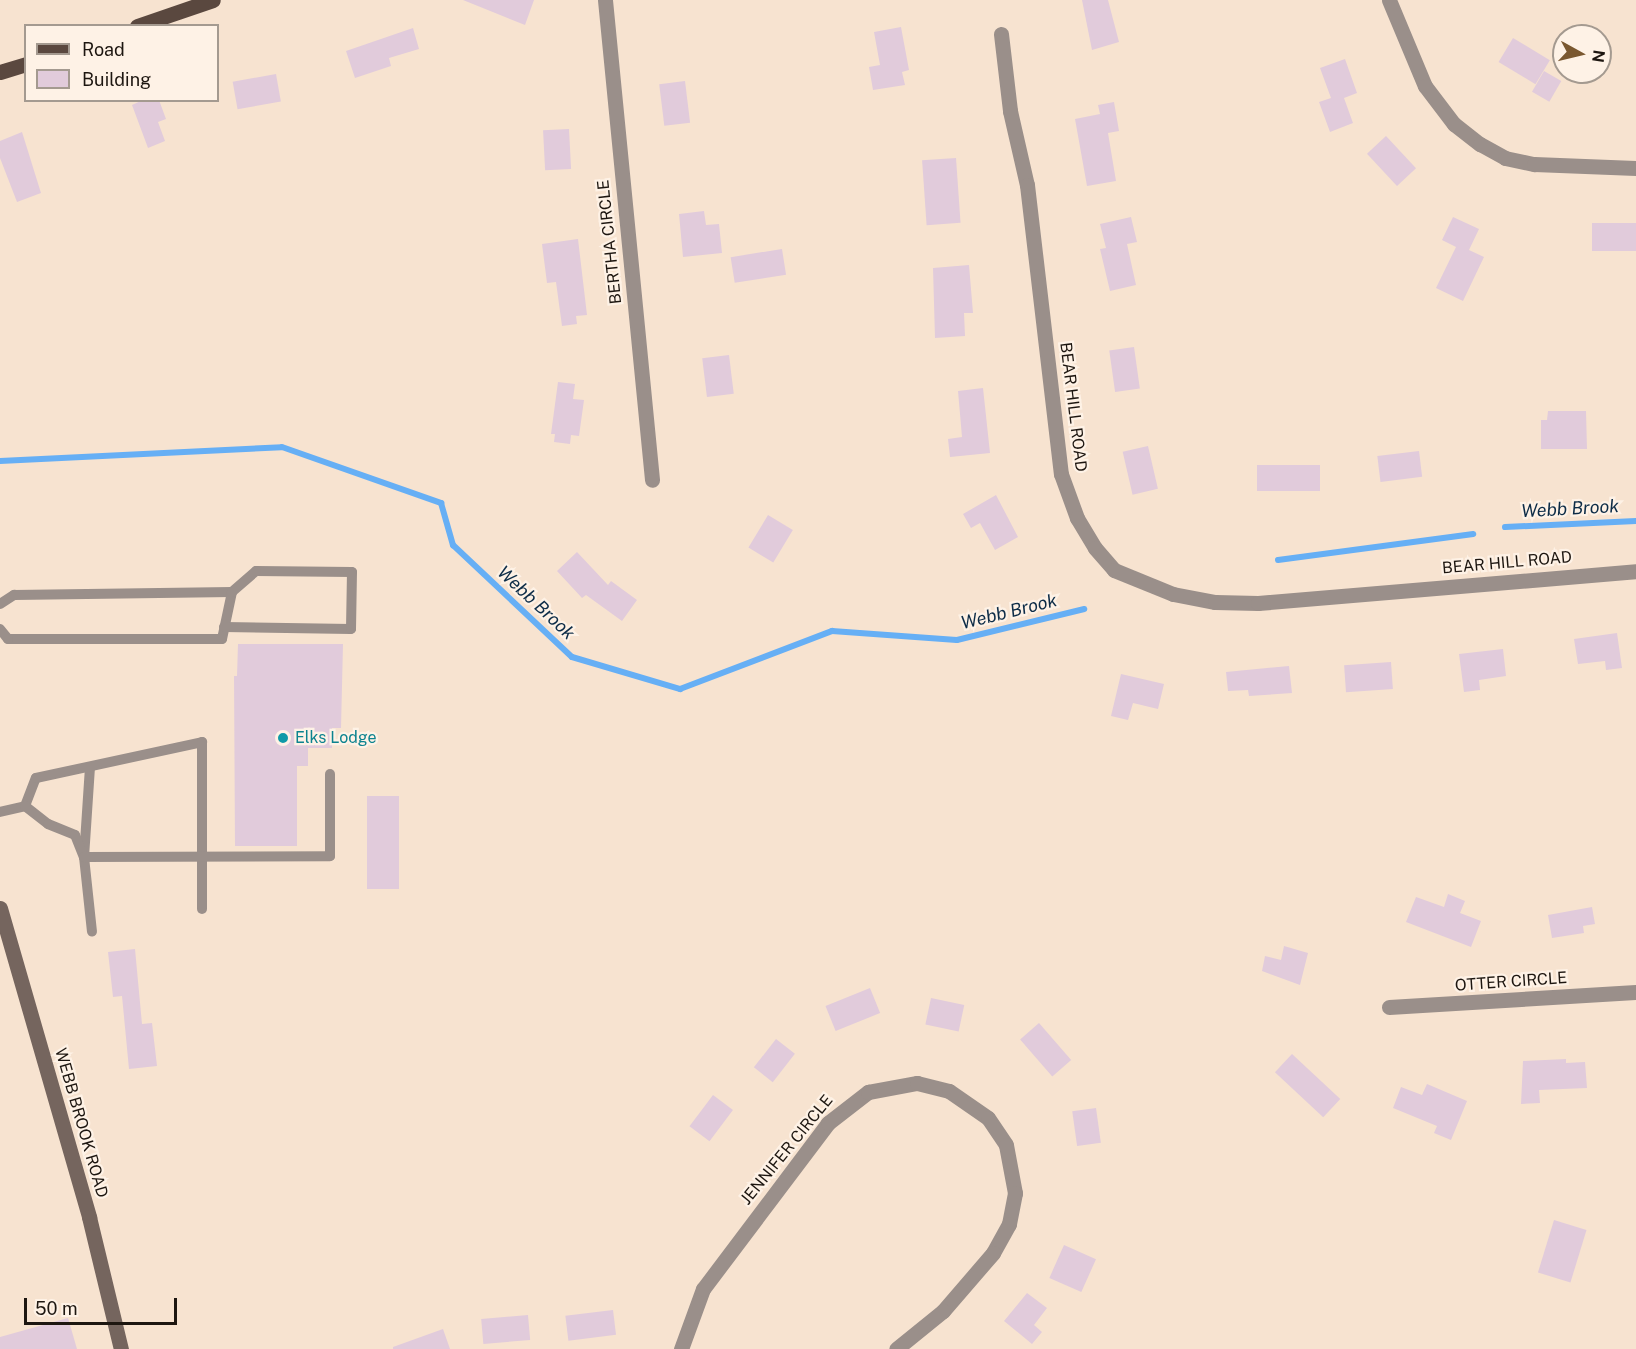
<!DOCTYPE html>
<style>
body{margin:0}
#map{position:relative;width:1636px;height:1349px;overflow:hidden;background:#f7e3d0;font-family:"Public Sans",sans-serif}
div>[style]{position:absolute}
.stream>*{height:6px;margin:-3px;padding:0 3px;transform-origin:3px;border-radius:3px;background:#66aff5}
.building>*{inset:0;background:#e1cbdb;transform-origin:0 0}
.lane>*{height:10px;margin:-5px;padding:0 5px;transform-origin:5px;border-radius:5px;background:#9a8f8a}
.street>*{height:15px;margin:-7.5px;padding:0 7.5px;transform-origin:7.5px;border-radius:7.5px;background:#9a8f8a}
.secondary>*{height:15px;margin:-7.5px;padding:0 7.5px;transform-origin:7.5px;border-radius:7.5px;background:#75655e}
.primary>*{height:15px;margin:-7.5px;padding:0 7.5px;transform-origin:7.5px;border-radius:7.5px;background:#5a483f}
.dots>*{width:16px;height:16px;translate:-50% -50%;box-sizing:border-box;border:3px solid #fef2e6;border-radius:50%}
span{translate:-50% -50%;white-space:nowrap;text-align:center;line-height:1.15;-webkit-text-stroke:4.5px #fef2e6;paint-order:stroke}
.street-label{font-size:16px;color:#1d1610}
.culture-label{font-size:16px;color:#0d838f}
.left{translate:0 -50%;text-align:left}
.water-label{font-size:18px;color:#0d2c47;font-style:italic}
.legend{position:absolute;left:24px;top:24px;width:195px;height:78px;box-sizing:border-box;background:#fef2e6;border:2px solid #a49a90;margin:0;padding:8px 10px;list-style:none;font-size:18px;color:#1d1610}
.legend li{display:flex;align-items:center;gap:12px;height:30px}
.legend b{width:30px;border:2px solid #a49a90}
.north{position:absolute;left:1552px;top:24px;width:60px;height:60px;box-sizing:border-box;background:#fef2e6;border:2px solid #a49a90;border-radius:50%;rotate:98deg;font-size:16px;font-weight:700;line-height:24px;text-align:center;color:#1d1610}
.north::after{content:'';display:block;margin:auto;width:21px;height:27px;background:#7a5830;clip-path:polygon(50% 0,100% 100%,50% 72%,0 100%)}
.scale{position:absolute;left:24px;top:1298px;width:153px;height:27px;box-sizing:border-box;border:3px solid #1d1610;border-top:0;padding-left:8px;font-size:18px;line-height:21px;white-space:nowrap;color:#1d1610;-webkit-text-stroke:4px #fef2e6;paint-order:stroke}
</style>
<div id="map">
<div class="stream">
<div style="left:0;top:461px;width:282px;rotate:-2.8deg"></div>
<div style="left:282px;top:447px;width:169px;rotate:19.4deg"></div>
<div style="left:441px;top:503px;width:44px;rotate:74.1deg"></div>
<div style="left:453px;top:545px;width:163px;rotate:43.3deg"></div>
<div style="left:572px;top:657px;width:113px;rotate:16.5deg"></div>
<div style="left:680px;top:689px;width:163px;rotate:-20.9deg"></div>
<div style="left:832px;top:631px;width:125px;rotate:4.1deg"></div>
<div style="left:957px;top:640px;width:131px;rotate:-13.7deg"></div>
<div style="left:1505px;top:527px;width:131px;rotate:-2.6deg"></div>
<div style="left:1278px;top:560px;width:197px;rotate:-7.6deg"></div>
</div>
<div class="building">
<div style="clip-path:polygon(463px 0,534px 0,525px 25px)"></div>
<div style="clip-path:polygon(1082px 0,1108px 0,1119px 42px,1092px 50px)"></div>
<div style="clip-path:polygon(901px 27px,909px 70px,902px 72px,905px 85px,873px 90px,869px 67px,880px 65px,874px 32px)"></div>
<div style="clip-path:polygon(413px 28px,419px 49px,389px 58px,391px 66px,355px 78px,346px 51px)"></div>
<div style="left:1513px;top:38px;width:43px;height:28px;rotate:31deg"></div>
<div style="clip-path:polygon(1345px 59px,1357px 93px,1344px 98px,1353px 123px,1330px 132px,1319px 102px,1331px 98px,1320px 68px)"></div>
<div style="left:1544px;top:71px;width:20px;height:24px;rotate:30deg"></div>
<div style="left:276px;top:74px;width:28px;height:44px;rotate:80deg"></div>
<div style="left:685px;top:81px;width:42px;height:26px;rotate:83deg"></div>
<div style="clip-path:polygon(143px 100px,159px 100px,166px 119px,158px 122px,165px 141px,148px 148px,132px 105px)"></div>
<div style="clip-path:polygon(1114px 102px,1119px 131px,1108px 133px,1116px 181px,1087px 186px,1075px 119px,1100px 114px,1098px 105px)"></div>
<div style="left:569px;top:129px;width:40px;height:26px;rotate:87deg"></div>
<div style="clip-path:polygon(22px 132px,41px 193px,17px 202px,0 158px,0 141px)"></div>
<div style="left:1386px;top:136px;width:44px;height:26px;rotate:47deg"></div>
<div style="left:956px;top:158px;width:65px;height:34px;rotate:86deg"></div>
<div style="clip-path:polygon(704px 211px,706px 225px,719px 224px,722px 253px,683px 257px,679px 214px)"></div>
<div style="clip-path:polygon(1131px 217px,1137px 242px,1127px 244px,1136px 285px,1110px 291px,1100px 249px,1106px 248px,1100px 224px)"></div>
<div style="clip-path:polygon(1453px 217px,1479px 229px,1469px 250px,1484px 257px,1463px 301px,1436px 288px,1456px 247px,1442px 240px)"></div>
<div style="left:1636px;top:223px;width:28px;height:44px;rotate:90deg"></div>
<div style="clip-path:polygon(578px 239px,587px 315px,576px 316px,577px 324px,562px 326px,556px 282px,547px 283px,542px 244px)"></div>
<div style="left:782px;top:249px;width:26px;height:52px;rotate:81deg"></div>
<div style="clip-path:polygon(969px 265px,973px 313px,964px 313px,965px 336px,935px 338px,933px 268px)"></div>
<div style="left:1134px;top:347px;width:42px;height:25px;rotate:82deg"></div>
<div style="left:729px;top:355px;width:39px;height:27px;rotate:83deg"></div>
<div style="clip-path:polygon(558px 382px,575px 384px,573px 399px,584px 400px,579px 436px,571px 435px,570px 444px,554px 442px,555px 434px,551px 434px)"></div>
<div style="clip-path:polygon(983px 388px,990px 453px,950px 457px,948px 439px,962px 437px,958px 391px)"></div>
<div style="clip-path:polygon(1548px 411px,1586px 411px,1587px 449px,1541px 449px,1541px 420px,1547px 420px)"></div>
<div style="left:1148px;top:446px;width:44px;height:26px;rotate:77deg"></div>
<div style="left:1419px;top:451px;width:26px;height:42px;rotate:83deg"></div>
<div style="left:1257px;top:465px;width:63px;height:26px"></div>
<div style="clip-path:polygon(996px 495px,1018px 537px,995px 550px,980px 523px,971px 528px,963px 514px)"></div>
<div style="left:768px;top:515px;width:29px;height:38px;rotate:31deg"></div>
<div style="clip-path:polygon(577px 552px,608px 585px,611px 581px,637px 600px,622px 621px,586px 595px,582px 598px,557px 571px)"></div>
<div style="clip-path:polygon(1617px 633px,1622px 668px,1606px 670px,1605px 661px,1578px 664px,1574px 639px)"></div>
<div style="clip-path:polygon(238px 644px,343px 644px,341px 728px,332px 728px,332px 748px,308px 748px,308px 766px,297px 766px,297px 846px,235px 846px,234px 676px,237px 676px)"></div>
<div style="clip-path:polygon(1503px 649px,1506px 676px,1479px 680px,1480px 690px,1464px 692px,1459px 654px)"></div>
<div style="left:1391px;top:662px;width:27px;height:47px;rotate:86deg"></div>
<div style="clip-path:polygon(1289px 666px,1292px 693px,1249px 696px,1248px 690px,1228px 691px,1226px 672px)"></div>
<div style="clip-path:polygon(1121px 674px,1164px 684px,1158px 709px,1133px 703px,1128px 720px,1111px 716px)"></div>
<div style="left:367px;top:796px;width:32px;height:93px"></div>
<div style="clip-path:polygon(1448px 894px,1465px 901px,1460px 913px,1481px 921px,1471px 947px,1406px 922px,1416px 897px,1444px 907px)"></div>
<div style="clip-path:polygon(1592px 907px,1595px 924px,1583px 926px,1584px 933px,1552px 938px,1548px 915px)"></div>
<div style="clip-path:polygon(1284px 946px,1308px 953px,1300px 985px,1262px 971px,1265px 956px,1281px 960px)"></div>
<div style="clip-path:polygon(135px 949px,142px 1024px,152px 1023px,157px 1066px,129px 1069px,122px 996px,113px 997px,108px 952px)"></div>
<div style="left:870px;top:988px;width:27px;height:48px;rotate:68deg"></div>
<div style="left:931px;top:998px;width:34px;height:27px;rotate:12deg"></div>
<div style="left:1039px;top:1023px;width:49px;height:25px;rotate:49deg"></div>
<div style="left:776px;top:1039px;width:24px;height:36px;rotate:38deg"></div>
<div style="left:1292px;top:1054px;width:66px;height:25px;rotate:43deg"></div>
<div style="clip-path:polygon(1566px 1059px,1566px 1063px,1585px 1062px,1587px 1088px,1539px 1090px,1540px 1103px,1521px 1104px,1523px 1061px)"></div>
<div style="clip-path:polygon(1427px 1084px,1467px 1101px,1451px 1140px,1434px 1133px,1437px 1126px,1393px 1108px,1401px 1087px,1422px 1095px)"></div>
<div style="left:713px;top:1095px;width:25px;height:39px;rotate:37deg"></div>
<div style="left:1096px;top:1108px;width:35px;height:24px;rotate:82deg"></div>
<div style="left:1554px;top:1220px;width:34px;height:55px;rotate:17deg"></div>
<div style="left:1064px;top:1245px;width:35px;height:36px;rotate:24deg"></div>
<div style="clip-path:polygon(1027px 1293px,1047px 1308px,1034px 1325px,1042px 1332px,1032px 1344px,1004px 1321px)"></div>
<div style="left:613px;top:1310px;width:25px;height:48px;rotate:83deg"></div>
<div style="left:528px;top:1315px;width:25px;height:47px;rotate:85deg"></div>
<div style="clip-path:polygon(68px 1318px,77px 1349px,0 1349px,0 1337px)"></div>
<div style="clip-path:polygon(443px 1329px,450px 1349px,393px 1349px,393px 1347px)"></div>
</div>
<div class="lane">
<div style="left:0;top:604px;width:17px;rotate:-33deg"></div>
<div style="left:14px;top:595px;width:218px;rotate:-0.8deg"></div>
<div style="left:232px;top:592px;width:48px;rotate:102deg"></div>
<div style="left:222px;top:639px;width:214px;rotate:180deg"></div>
<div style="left:8px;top:639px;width:13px;rotate:-129deg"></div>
<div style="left:224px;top:627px;width:127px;rotate:0.9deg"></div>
<div style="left:351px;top:629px;width:57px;rotate:-89deg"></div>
<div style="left:352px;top:572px;width:96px;rotate:-179.4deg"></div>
<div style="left:256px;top:571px;width:32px;rotate:139deg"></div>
<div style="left:90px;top:767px;width:90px;rotate:93.8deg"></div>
<div style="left:84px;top:857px;width:75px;rotate:83.9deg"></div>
<div style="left:25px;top:806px;width:30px;rotate:-69deg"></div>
<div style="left:36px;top:778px;width:170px;rotate:-12.2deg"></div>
<div style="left:202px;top:742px;width:167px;rotate:90deg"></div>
<div style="left:0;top:812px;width:26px;rotate:-13deg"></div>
<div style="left:25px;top:806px;width:29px;rotate:38deg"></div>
<div style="left:48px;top:824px;width:29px;rotate:22deg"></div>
<div style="left:75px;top:835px;width:24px;rotate:68deg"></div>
<div style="left:84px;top:857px;width:246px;rotate:-0.2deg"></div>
<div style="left:330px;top:856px;width:82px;rotate:-90deg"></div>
</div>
<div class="street">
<div style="left:605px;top:0;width:482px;rotate:84.4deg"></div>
<div style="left:1389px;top:0;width:93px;rotate:67.3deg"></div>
<div style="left:1425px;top:86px;width:48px;rotate:52.7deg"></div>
<div style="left:1454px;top:124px;width:33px;rotate:38deg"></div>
<div style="left:1480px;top:144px;width:29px;rotate:29deg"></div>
<div style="left:1505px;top:158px;width:30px;rotate:12deg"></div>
<div style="left:1534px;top:164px;width:102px;rotate:2.2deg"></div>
<div style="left:1001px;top:34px;width:78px;rotate:83.3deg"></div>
<div style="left:1010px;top:111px;width:76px;rotate:77.1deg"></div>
<div style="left:1027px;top:185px;width:291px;rotate:83.3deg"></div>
<div style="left:1061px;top:474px;width:47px;rotate:70deg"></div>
<div style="left:1077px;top:518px;width:35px;rotate:59deg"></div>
<div style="left:1095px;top:548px;width:29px;rotate:49deg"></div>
<div style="left:1114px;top:570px;width:64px;rotate:22.1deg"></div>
<div style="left:1173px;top:594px;width:43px;rotate:10.8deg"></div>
<div style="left:1215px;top:602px;width:43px;rotate:1.3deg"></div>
<div style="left:1258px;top:603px;width:379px;rotate:-4.8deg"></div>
<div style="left:1389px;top:1007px;width:247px;rotate:-3.5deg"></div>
<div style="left:681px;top:1349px;width:64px;rotate:-69.9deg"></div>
<div style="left:703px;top:1289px;width:208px;rotate:-53deg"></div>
<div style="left:828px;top:1123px;width:51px;rotate:-37.8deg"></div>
<div style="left:868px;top:1092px;width:50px;rotate:-10.4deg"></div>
<div style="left:917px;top:1083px;width:33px;rotate:14deg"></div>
<div style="left:949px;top:1091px;width:47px;rotate:34.7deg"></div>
<div style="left:988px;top:1118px;width:32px;rotate:56deg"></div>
<div style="left:1006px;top:1145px;width:49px;rotate:79.4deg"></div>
<div style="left:1015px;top:1193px;width:32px;rotate:101deg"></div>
<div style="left:1009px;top:1224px;width:33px;rotate:119deg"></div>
<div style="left:993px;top:1253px;width:77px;rotate:130.8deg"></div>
<div style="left:943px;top:1311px;width:60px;rotate:141deg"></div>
</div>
<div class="secondary">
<div style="left:0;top:908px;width:322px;rotate:73.9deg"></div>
<div style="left:89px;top:1217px;width:136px;rotate:76.4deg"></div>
</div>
<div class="primary">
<div style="left:137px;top:26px;width:80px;rotate:-18.9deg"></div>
<div style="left:0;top:72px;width:27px;rotate:-17deg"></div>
</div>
<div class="dots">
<div style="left:283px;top:738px;background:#0f9aa8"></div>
</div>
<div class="street-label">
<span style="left:610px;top:242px;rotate:-96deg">BERTHA CIRCLE</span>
<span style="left:1073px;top:407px;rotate:83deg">BEAR HILL ROAD</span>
<span style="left:1507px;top:563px;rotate:-5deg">BEAR HILL ROAD</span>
<span style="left:1511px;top:982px;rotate:-4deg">OTTER CIRCLE</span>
<span style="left:81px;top:1123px;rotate:74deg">WEBB BROOK ROAD</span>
<span style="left:787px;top:1150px;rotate:-51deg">JENNIFER CIRCLE</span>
</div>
<div class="culture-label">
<span class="left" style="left:295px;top:738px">Elks Lodge</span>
</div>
<div class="water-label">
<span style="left:1570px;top:509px;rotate:-3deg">Webb Brook</span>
<span style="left:536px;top:603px;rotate:43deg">Webb Brook</span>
<span style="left:1009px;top:612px;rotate:-14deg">Webb Brook</span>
</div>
<ul class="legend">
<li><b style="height:8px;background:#5a483f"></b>Road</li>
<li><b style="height:16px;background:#e1cbdb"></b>Building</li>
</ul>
<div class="north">N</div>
<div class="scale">50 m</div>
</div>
